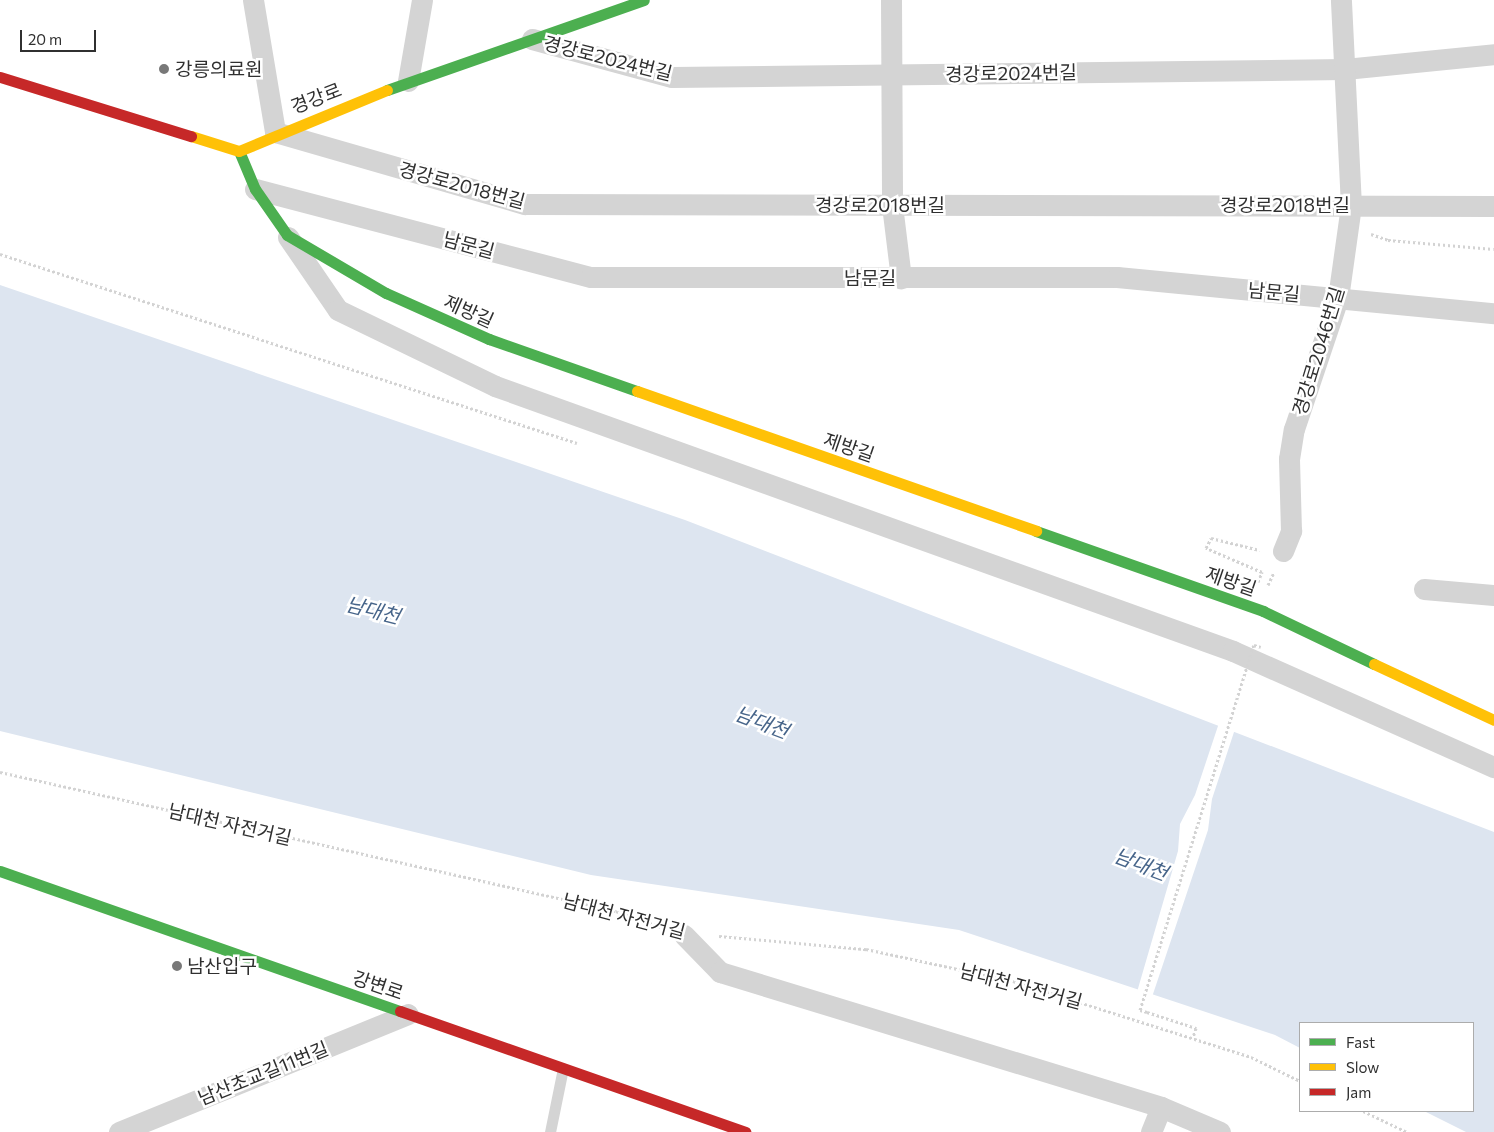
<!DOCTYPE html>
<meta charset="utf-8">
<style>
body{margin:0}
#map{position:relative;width:1494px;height:1132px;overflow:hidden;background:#fff;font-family:Commissioner,"Noto Sans KR",sans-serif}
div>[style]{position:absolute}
.water>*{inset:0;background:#dde5f0}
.pier>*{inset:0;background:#fff}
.path>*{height:3px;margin-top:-1.5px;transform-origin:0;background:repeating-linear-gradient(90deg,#d3d3d3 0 2.5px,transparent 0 5px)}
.lane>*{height:11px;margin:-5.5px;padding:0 5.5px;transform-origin:5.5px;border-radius:5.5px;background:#d4d4d4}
.street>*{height:21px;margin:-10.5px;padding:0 10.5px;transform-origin:10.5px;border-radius:10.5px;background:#d4d4d4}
.fast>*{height:11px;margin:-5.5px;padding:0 5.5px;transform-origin:5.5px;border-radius:5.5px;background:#4caf50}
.slow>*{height:11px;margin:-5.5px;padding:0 5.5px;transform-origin:5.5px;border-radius:5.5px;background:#ffc107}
.jam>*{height:11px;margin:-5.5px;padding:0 5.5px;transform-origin:5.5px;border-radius:5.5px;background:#c62828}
.path-bridge>*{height:3px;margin-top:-1.5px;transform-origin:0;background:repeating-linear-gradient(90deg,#d3d3d3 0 2.5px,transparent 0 5px)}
.dots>*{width:14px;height:14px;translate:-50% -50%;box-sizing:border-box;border:2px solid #fff;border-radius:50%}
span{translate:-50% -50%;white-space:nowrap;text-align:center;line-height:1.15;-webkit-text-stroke:5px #fff;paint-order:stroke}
.street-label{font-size:19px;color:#303030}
.poi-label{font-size:19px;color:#303030}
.left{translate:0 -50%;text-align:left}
.water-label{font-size:20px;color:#47658a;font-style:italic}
.legend{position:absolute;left:1299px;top:1022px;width:175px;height:90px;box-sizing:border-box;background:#fff;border:1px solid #acacac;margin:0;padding:6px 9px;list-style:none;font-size:15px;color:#303030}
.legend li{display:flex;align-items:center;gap:10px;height:25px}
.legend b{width:25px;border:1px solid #acacac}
.scale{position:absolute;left:20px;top:30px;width:76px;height:22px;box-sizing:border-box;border:2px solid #303030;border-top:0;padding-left:6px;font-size:15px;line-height:18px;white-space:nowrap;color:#303030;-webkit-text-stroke:4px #fff;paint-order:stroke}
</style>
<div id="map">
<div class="water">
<div style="clip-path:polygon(0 285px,685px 520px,1494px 832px,1494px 1132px,1466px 1132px,1424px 1111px,1473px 1111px,1473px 1023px,1300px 1023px,1300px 1048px,1275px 1035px,959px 930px,591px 875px,0 731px)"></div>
</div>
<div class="pier">
<div style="clip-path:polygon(1219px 723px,1235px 729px,1212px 799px,1208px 830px,1152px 997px,1137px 992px,1178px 851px,1180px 824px,1195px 795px)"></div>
</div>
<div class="path">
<div style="left:1371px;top:234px;width:18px;rotate:19deg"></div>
<div style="left:1388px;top:240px;width:106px;rotate:4.9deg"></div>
<div style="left:0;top:254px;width:607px;rotate:18.14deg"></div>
<div style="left:1258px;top:582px;width:11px;rotate:-68deg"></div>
<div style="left:1262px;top:572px;width:61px;rotate:-156.8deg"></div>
<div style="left:1206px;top:548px;width:11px;rotate:-63deg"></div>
<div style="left:1211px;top:538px;width:50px;rotate:13.8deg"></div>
<div style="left:1268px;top:585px;width:14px;rotate:-65deg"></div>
<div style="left:0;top:772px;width:631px;rotate:12.72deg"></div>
<div style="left:616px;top:911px;width:51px;rotate:19.5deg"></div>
<div style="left:719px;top:936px;width:148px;rotate:5.1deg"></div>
<div style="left:866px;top:949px;width:150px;rotate:12.3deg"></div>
<div style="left:1013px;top:981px;width:250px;rotate:17.7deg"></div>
<div style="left:1251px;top:1057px;width:55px;rotate:26.1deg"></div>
<div style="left:1147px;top:1012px;width:52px;rotate:18.1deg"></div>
<div style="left:1196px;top:1028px;width:9px;rotate:108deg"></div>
<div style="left:1363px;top:1111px;width:49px;rotate:25.5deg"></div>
</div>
<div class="lane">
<div style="left:550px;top:1132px;width:65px;rotate:-78.5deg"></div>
</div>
<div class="street">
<div style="left:253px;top:0;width:134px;rotate:80.5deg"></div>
<div style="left:275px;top:132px;width:260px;rotate:16.1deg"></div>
<div style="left:525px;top:204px;width:969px;rotate:0.12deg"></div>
<div style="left:891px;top:0;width:205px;rotate:89.7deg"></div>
<div style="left:892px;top:205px;width:74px;rotate:83deg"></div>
<div style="left:532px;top:39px;width:145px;rotate:15.2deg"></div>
<div style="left:672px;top:77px;width:673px;rotate:-0.68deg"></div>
<div style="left:1345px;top:69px;width:150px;rotate:-5.7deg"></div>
<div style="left:408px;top:81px;width:82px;rotate:-80.2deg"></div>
<div style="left:255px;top:189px;width:347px;rotate:14.7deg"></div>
<div style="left:591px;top:277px;width:526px"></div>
<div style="left:1117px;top:277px;width:379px;rotate:5.5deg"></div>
<div style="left:288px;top:237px;width:88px;rotate:55.6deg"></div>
<div style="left:338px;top:310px;width:174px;rotate:25.8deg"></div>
<div style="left:495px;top:386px;width:784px;rotate:19.75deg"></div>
<div style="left:1233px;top:651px;width:286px;rotate:24deg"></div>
<div style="left:1283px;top:551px;width:22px;rotate:-68deg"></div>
<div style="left:1291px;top:531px;width:72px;rotate:-91.6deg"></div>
<div style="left:1289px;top:459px;width:30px;rotate:-81deg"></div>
<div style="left:1294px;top:429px;width:138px;rotate:-71.4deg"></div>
<div style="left:1338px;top:298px;width:93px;rotate:-82deg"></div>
<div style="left:1351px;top:206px;width:206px;rotate:-92.8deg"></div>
<div style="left:1424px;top:589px;width:70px;rotate:4.9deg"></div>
<div style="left:684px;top:935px;width:52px;rotate:45.8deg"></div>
<div style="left:720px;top:972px;width:461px;rotate:17deg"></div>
<div style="left:1161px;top:1107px;width:64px;rotate:23deg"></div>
<div style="left:119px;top:1132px;width:312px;rotate:-22.2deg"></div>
<div style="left:1151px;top:1132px;width:27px;rotate:-68deg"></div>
</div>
<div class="fast">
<div style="left:387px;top:90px;width:272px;rotate:-19.3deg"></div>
<div style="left:239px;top:151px;width:41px;rotate:67.2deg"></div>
<div style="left:255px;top:189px;width:56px;rotate:55.2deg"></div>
<div style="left:287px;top:235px;width:115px;rotate:30.4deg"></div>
<div style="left:386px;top:293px;width:113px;rotate:24.1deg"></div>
<div style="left:489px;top:339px;width:157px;rotate:19.4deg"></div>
<div style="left:1036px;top:531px;width:241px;rotate:19.4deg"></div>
<div style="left:1263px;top:611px;width:123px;rotate:25.5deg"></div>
<div style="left:0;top:871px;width:424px;rotate:19.3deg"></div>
</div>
<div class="slow">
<div style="left:191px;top:136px;width:50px;rotate:17.4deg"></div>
<div style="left:239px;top:151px;width:160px;rotate:-22.4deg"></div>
<div style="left:637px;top:391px;width:423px;rotate:19.3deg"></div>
<div style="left:1374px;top:664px;width:132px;rotate:25deg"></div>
</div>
<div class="jam">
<div style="left:0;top:77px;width:200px;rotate:17.2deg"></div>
<div style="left:400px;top:1011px;width:366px;rotate:19.3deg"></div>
</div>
<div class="path-bridge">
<div style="left:1147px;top:1012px;width:7px;rotate:-164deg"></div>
<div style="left:1140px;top:1010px;width:382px;rotate:-72.7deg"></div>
<div style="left:1254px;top:645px;width:7px;rotate:16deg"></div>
</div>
<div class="dots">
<div style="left:164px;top:69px;background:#787878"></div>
<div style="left:177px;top:966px;background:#787878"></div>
</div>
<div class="street-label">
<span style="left:608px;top:58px;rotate:14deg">경강로2024번길</span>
<span style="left:1011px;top:73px;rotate:-1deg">경강로2024번길</span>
<span style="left:316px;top:98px;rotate:-21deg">경강로</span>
<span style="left:462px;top:185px;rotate:15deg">경강로2018번길</span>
<span style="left:880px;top:205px">경강로2018번길</span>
<span style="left:1285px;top:205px">경강로2018번길</span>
<span style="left:469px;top:245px;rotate:15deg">남문길</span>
<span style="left:870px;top:278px">남문길</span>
<span style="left:1274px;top:292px;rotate:5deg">남문길</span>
<span style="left:469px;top:311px;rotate:24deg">제방길</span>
<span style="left:1318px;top:351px;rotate:-73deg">경강로2046번길</span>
<span style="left:849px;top:447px;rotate:19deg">제방길</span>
<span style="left:1231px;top:581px;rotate:19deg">제방길</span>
<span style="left:230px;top:824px;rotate:13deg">남대천 자전거길</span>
<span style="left:624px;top:916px;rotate:15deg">남대천 자전거길</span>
<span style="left:378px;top:985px;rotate:19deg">강변로</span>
<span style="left:1021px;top:986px;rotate:15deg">남대천 자전거길</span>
<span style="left:263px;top:1073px;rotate:-22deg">남산초교길11번길</span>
</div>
<div class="poi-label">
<span class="left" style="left:175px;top:69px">강릉의료원</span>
<span class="left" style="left:187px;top:966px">남산입구</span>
</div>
<div class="water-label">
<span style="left:373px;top:610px;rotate:14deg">남대천</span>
<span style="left:762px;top:722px;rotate:21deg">남대천</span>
<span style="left:1141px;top:864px;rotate:21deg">남대천</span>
</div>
<ul class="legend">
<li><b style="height:6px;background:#4caf50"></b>Fast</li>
<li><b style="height:6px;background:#ffc107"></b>Slow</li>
<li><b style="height:6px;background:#c62828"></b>Jam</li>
</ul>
<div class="scale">20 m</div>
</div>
